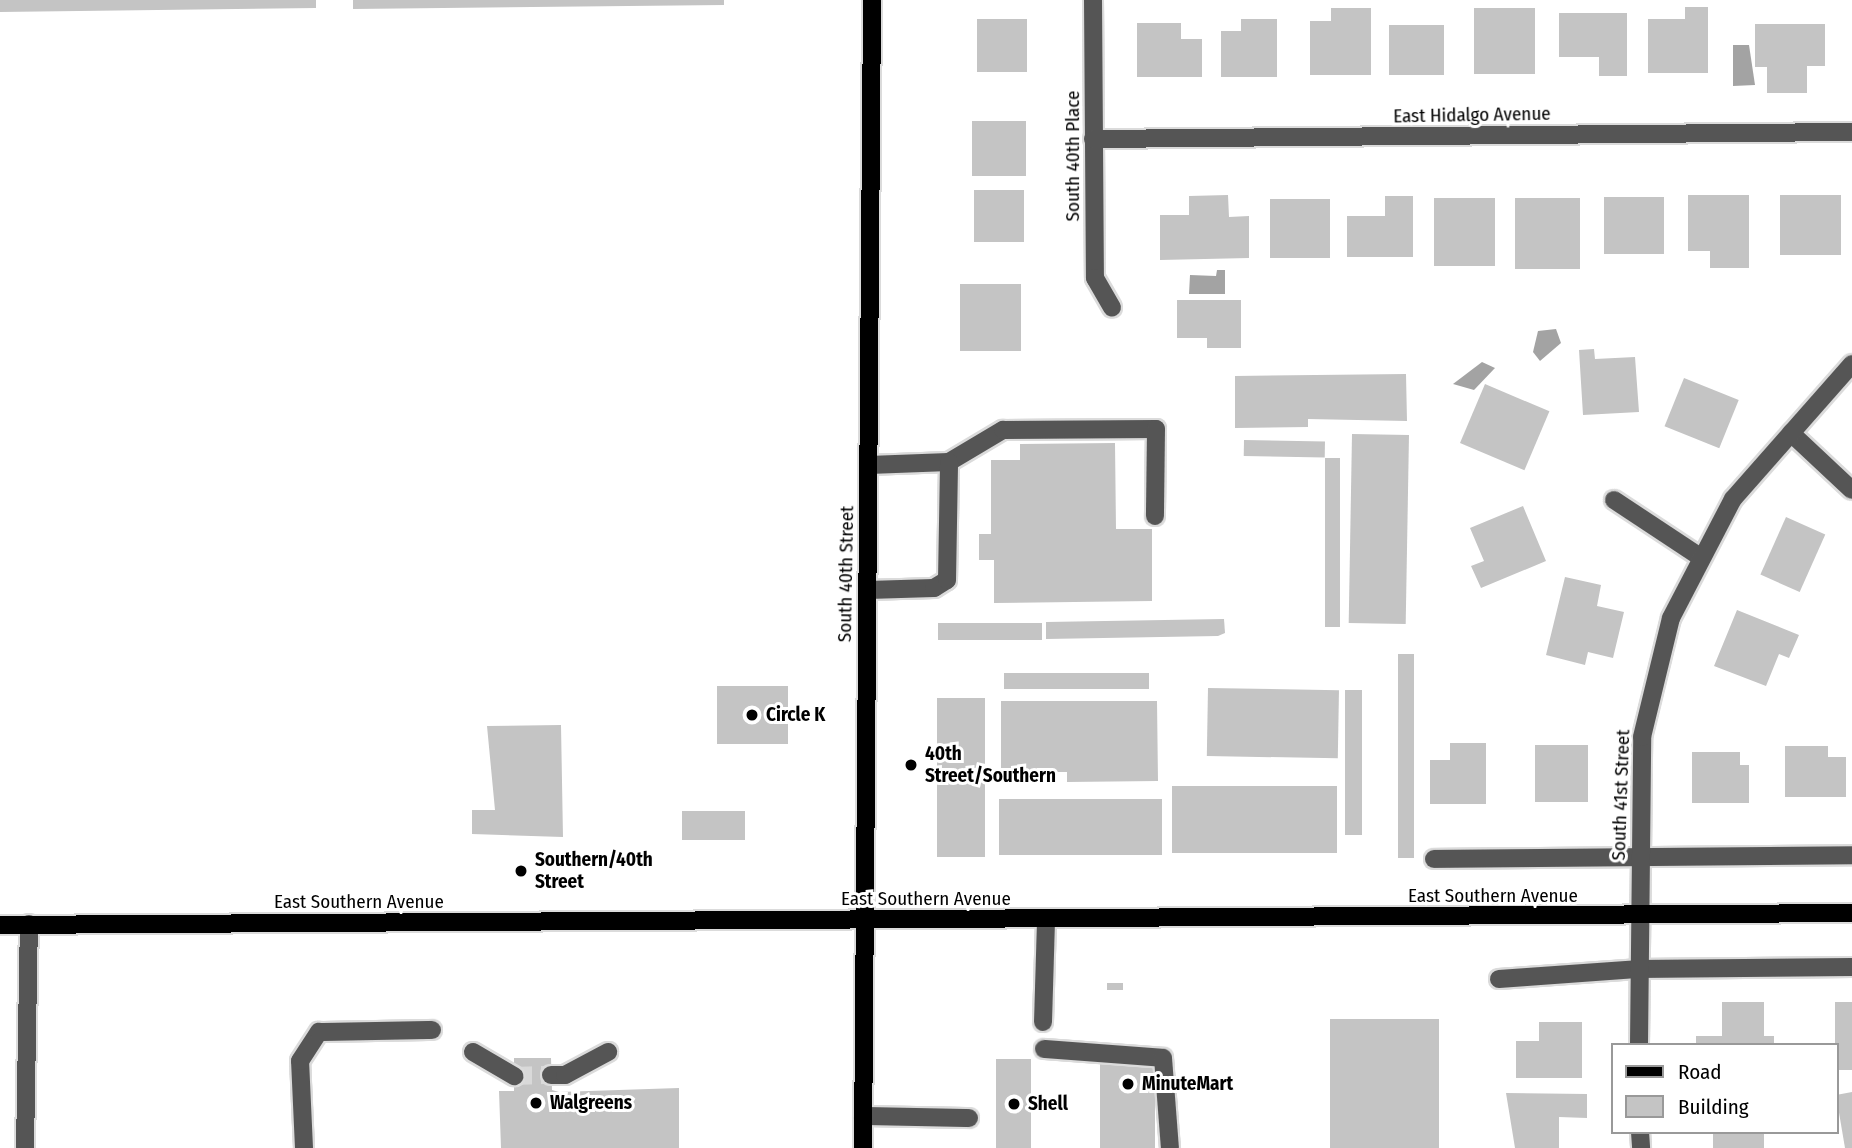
<!DOCTYPE html>
<style>
body{margin:0}
#map{position:relative;width:1852px;height:1148px;overflow:hidden;background:#fff;font-family:"Fira Sans Condensed",sans-serif}
div>[style]{position:absolute}
.water>*{inset:0;background:#a3a3a3}
.building>*{inset:0;background:#c4c4c4;transform-origin:0 0}
.minor-tunnel>*{height:18px;margin-top:-9px;transform-origin:0;background:repeating-linear-gradient(90deg,#d9d9d9 0 18px,transparent 0 27px)}
.roads{filter:drop-shadow(2px 0 #dbdbdb) drop-shadow(-2px 0 #dbdbdb) drop-shadow(0 2px #dbdbdb) drop-shadow(0 -2px #dbdbdb)}
.minor>*{height:18px;margin:-9px;padding:0 9px;transform-origin:9px;border-radius:9px;background:#555}
.major>*{height:18px;margin:-9px;padding:0 9px;transform-origin:9px;border-radius:9px;background:#000}
.dots>*{width:19px;height:19px;translate:-50% -50%;box-sizing:border-box;border:4px solid #fff;border-radius:50%}
span{translate:-50% -50%;white-space:nowrap;text-align:center;line-height:1.15;-webkit-text-stroke:6px #fff;paint-order:stroke}
.street-label{font-size:19px;color:#000}
.poi-label{font-size:19px;color:#000;font-weight:700}
.left{translate:0 -50%;text-align:left}
.legend{position:absolute;left:1611px;top:1043px;width:228px;height:91px;box-sizing:border-box;background:#fff;border:2px solid #999;margin:0;padding:9px 12px;list-style:none;font-size:21px;color:#000}
.legend li{display:flex;align-items:center;gap:14px;height:35px}
.legend b{width:35px;border:2px solid #999}
</style>
<div id="map">
<div class="water">
<div style="clip-path:polygon(1733px 45px,1749px 45px,1755px 85px,1733px 86px)"></div>
<div style="clip-path:polygon(1217px 270px,1225px 270px,1225px 294px,1189px 294px,1190px 275px,1216px 276px)"></div>
<div style="clip-path:polygon(1556px 329px,1561px 343px,1540px 361px,1533px 352px,1538px 331px)"></div>
<div style="clip-path:polygon(1482px 362px,1495px 368px,1474px 390px,1453px 384px)"></div>
</div>
<div class="building">
<div style="clip-path:polygon(0 0,316px 0,316px 8px,0 12px)"></div>
<div style="clip-path:polygon(353px 0,724px 0,724px 5px,353px 9px)"></div>
<div style="clip-path:polygon(1685px 7px,1708px 7px,1708px 73px,1648px 73px,1648px 19px,1685px 19px)"></div>
<div style="clip-path:polygon(1331px 8px,1371px 8px,1371px 75px,1310px 75px,1310px 21px,1331px 21px)"></div>
<div style="left:1474px;top:8px;width:61px;height:66px"></div>
<div style="clip-path:polygon(1559px 13px,1627px 13px,1627px 76px,1599px 76px,1599px 57px,1559px 57px)"></div>
<div style="left:977px;top:19px;width:50px;height:53px"></div>
<div style="clip-path:polygon(1241px 19px,1277px 19px,1277px 77px,1221px 77px,1221px 31px,1241px 31px)"></div>
<div style="clip-path:polygon(1137px 23px,1181px 23px,1181px 39px,1202px 39px,1202px 77px,1137px 77px)"></div>
<div style="clip-path:polygon(1755px 24px,1825px 24px,1825px 66px,1807px 66px,1807px 93px,1767px 93px,1767px 67px,1755px 67px)"></div>
<div style="left:1389px;top:25px;width:55px;height:50px"></div>
<div style="left:972px;top:121px;width:54px;height:55px"></div>
<div style="left:974px;top:190px;width:50px;height:52px"></div>
<div style="clip-path:polygon(1228px 195px,1229px 217px,1249px 216px,1249px 258px,1160px 260px,1160px 215px,1189px 215px,1189px 196px)"></div>
<div style="clip-path:polygon(1688px 195px,1749px 195px,1749px 268px,1710px 268px,1710px 251px,1688px 251px)"></div>
<div style="left:1780px;top:195px;width:61px;height:60px"></div>
<div style="clip-path:polygon(1385px 196px,1413px 196px,1413px 257px,1347px 257px,1347px 216px,1385px 216px)"></div>
<div style="left:1604px;top:197px;width:60px;height:57px"></div>
<div style="left:1434px;top:198px;width:61px;height:68px"></div>
<div style="left:1515px;top:198px;width:65px;height:71px"></div>
<div style="left:1270px;top:199px;width:60px;height:59px"></div>
<div style="left:960px;top:284px;width:61px;height:67px"></div>
<div style="clip-path:polygon(1177px 300px,1241px 300px,1241px 348px,1207px 348px,1207px 338px,1177px 338px)"></div>
<div style="clip-path:polygon(1594px 349px,1595px 359px,1635px 357px,1639px 412px,1583px 415px,1579px 350px)"></div>
<div style="clip-path:polygon(1406px 374px,1407px 421px,1308px 419px,1308px 427px,1235px 428px,1235px 376px)"></div>
<div style="left:1684px;top:378px;width:59px;height:52px;rotate:22deg"></div>
<div style="left:1485px;top:384px;width:70px;height:64px;rotate:23deg"></div>
<div style="left:1352px;top:434px;width:57px;height:189px;rotate:1deg"></div>
<div style="left:1244px;top:440px;width:81px;height:16px;rotate:1deg"></div>
<div style="clip-path:polygon(1115px 443px,1116px 529px,1152px 529px,1152px 601px,994px 603px,994px 560px,979px 560px,979px 534px,991px 534px,991px 460px,1020px 460px,1020px 444px)"></div>
<div style="left:1325px;top:458px;width:15px;height:169px"></div>
<div style="clip-path:polygon(1523px 506px,1546px 561px,1481px 588px,1471px 566px,1484px 561px,1470px 528px)"></div>
<div style="left:1786px;top:517px;width:43px;height:63px;rotate:24deg"></div>
<div style="clip-path:polygon(1565px 577px,1601px 585px,1597px 606px,1624px 612px,1613px 658px,1588px 652px,1585px 665px,1546px 655px)"></div>
<div style="clip-path:polygon(1737px 610px,1799px 635px,1789px 658px,1779px 654px,1766px 686px,1714px 666px)"></div>
<div style="clip-path:polygon(1224px 619px,1225px 633px,1218px 636px,1046px 639px,1046px 622px)"></div>
<div style="left:938px;top:623px;width:104px;height:17px"></div>
<div style="left:1398px;top:654px;width:16px;height:204px"></div>
<div style="left:1004px;top:673px;width:145px;height:16px"></div>
<div style="left:717px;top:686px;width:71px;height:58px"></div>
<div style="left:1208px;top:688px;width:131px;height:68px;rotate:1deg"></div>
<div style="left:1345px;top:690px;width:17px;height:145px"></div>
<div style="left:937px;top:698px;width:48px;height:159px"></div>
<div style="clip-path:polygon(1001px 701px,1157px 701px,1158px 781px,1067px 782px,1067px 772px,1001px 772px)"></div>
<div style="clip-path:polygon(561px 725px,563px 837px,472px 834px,472px 810px,495px 810px,487px 726px)"></div>
<div style="clip-path:polygon(1450px 743px,1486px 743px,1486px 804px,1430px 804px,1430px 760px,1450px 760px)"></div>
<div style="left:1535px;top:745px;width:53px;height:57px"></div>
<div style="clip-path:polygon(1785px 746px,1828px 746px,1828px 757px,1846px 757px,1846px 797px,1785px 797px)"></div>
<div style="clip-path:polygon(1692px 752px,1740px 752px,1740px 765px,1749px 765px,1749px 803px,1692px 803px)"></div>
<div style="left:1172px;top:786px;width:165px;height:67px"></div>
<div style="left:1162px;top:799px;width:56px;height:163px;rotate:90deg"></div>
<div style="left:682px;top:811px;width:63px;height:29px"></div>
<div style="left:1107px;top:983px;width:16px;height:7px"></div>
<div style="clip-path:polygon(1722px 1002px,1764px 1002px,1764px 1036px,1774px 1036px,1774px 1045px,1696px 1045px,1696px 1036px,1722px 1036px)"></div>
<div style="left:1835px;top:1002px;width:17px;height:68px"></div>
<div style="left:1439px;top:1019px;width:129px;height:109px;rotate:90deg"></div>
<div style="clip-path:polygon(1539px 1022px,1582px 1022px,1582px 1078px,1516px 1078px,1516px 1041px,1539px 1041px)"></div>
<div style="clip-path:polygon(514px 1058px,551px 1058px,552px 1090px,559px 1092px,679px 1088px,679px 1148px,501px 1148px,499px 1091px,514px 1091px)"></div>
<div style="left:996px;top:1059px;width:35px;height:89px"></div>
<div style="left:1100px;top:1063px;width:55px;height:85px"></div>
<div style="clip-path:polygon(1852px 1092px,1852px 1148px,1845px 1148px,1836px 1095px)"></div>
<div style="clip-path:polygon(1506px 1093px,1587px 1094px,1587px 1118px,1559px 1117px,1559px 1148px,1515px 1148px)"></div>
<div style="left:1713px;top:1132px;width:51px;height:16px"></div>
</div>
<div class="minor-tunnel">
<div style="left:514px;top:1076px;width:37px;rotate:-2deg"></div>
</div>
<div class="roads">
<div class="minor">
<div style="left:1093px;top:0;width:278px;rotate:89.6deg"></div>
<div style="left:1095px;top:278px;width:34px;rotate:60deg"></div>
<div style="left:1093px;top:139px;width:759px;rotate:-0.53deg"></div>
<div style="left:1791px;top:433px;width:83px;rotate:43.1deg"></div>
<div style="left:869px;top:465px;width:80px;rotate:-2.1deg"></div>
<div style="left:949px;top:462px;width:63px;rotate:-30.7deg"></div>
<div style="left:1003px;top:430px;width:153px;rotate:-0.4deg"></div>
<div style="left:1156px;top:429px;width:87px;rotate:90.7deg"></div>
<div style="left:1614px;top:500px;width:103px;rotate:33.5deg"></div>
<div style="left:868px;top:590px;width:66px;rotate:-1.7deg"></div>
<div style="left:934px;top:588px;width:15px;rotate:-32deg"></div>
<div style="left:947px;top:580px;width:118px;rotate:-89deg"></div>
<div style="left:1434px;top:859px;width:418px;rotate:-0.5deg"></div>
<div style="left:1499px;top:979px;width:138px;rotate:-4.1deg"></div>
<div style="left:1637px;top:969px;width:215px;rotate:-0.5deg"></div>
<div style="left:1043px;top:1022px;width:102px;rotate:-88.3deg"></div>
<div style="left:1639px;top:1045px;width:308px;rotate:-89.4deg"></div>
<div style="left:1642px;top:737px;width:122px;rotate:-76.3deg"></div>
<div style="left:1671px;top:618px;width:134px;rotate:-62.5deg"></div>
<div style="left:1733px;top:499px;width:180px;rotate:-48.6deg"></div>
<div style="left:1044px;top:1049px;width:119px;rotate:4.3deg"></div>
<div style="left:1163px;top:1058px;width:90px;rotate:85.6deg"></div>
<div style="left:473px;top:1052px;width:48px;rotate:30.3deg"></div>
<div style="left:551px;top:1075px;width:14px"></div>
<div style="left:565px;top:1075px;width:49px;rotate:-28.1deg"></div>
<div style="left:863px;top:1116px;width:106px;rotate:1.1deg"></div>
<div style="left:1640px;top:1132px;width:16px;rotate:86deg"></div>
<div style="left:25px;top:1148px;width:224px;rotate:-89deg"></div>
<div style="left:304px;top:1148px;width:87px;rotate:-92.6deg"></div>
<div style="left:300px;top:1061px;width:35px;rotate:-57deg"></div>
<div style="left:319px;top:1032px;width:113px;rotate:-1deg"></div>
</div>
<div class="major">
<div style="left:0;top:925px;width:1852px;rotate:-0.37deg"></div>
<div style="left:863px;top:1148px;width:1148px;rotate:-89.55deg"></div>
</div>
</div>
<div class="dots">
<div style="left:752px;top:715px;background:#000"></div>
<div style="left:911px;top:765px;background:#000"></div>
<div style="left:521px;top:871px;background:#000"></div>
<div style="left:1128px;top:1084px;background:#000"></div>
<div style="left:536px;top:1103px;background:#000"></div>
<div style="left:1014px;top:1104px;background:#000"></div>
</div>
<div class="street-label">
<span style="left:1472px;top:115px;rotate:-1deg">East Hidalgo Avenue</span>
<span style="left:1073px;top:156px;rotate:-90deg">South 40th Place</span>
<span style="left:846px;top:574px;rotate:-89deg">South 40th Street</span>
<span style="left:1621px;top:795px;rotate:-88deg">South 41st Street</span>
<span style="left:1493px;top:896px">East Southern Avenue</span>
<span style="left:926px;top:899px">East Southern Avenue</span>
<span style="left:359px;top:902px">East Southern Avenue</span>
</div>
<div class="poi-label">
<span class="left" style="left:766px;top:715px">Circle K</span>
<span class="left" style="left:925px;top:765px">40th<br>Street/Southern</span>
<span class="left" style="left:535px;top:871px">Southern/40th<br>Street</span>
<span class="left" style="left:1142px;top:1084px">MinuteMart</span>
<span class="left" style="left:550px;top:1103px">Walgreens</span>
<span class="left" style="left:1028px;top:1104px">Shell</span>
</div>
<ul class="legend">
<li><b style="height:9px;background:#000"></b>Road</li>
<li><b style="height:19px;background:#c4c4c4"></b>Building</li>
</ul>
</div>
